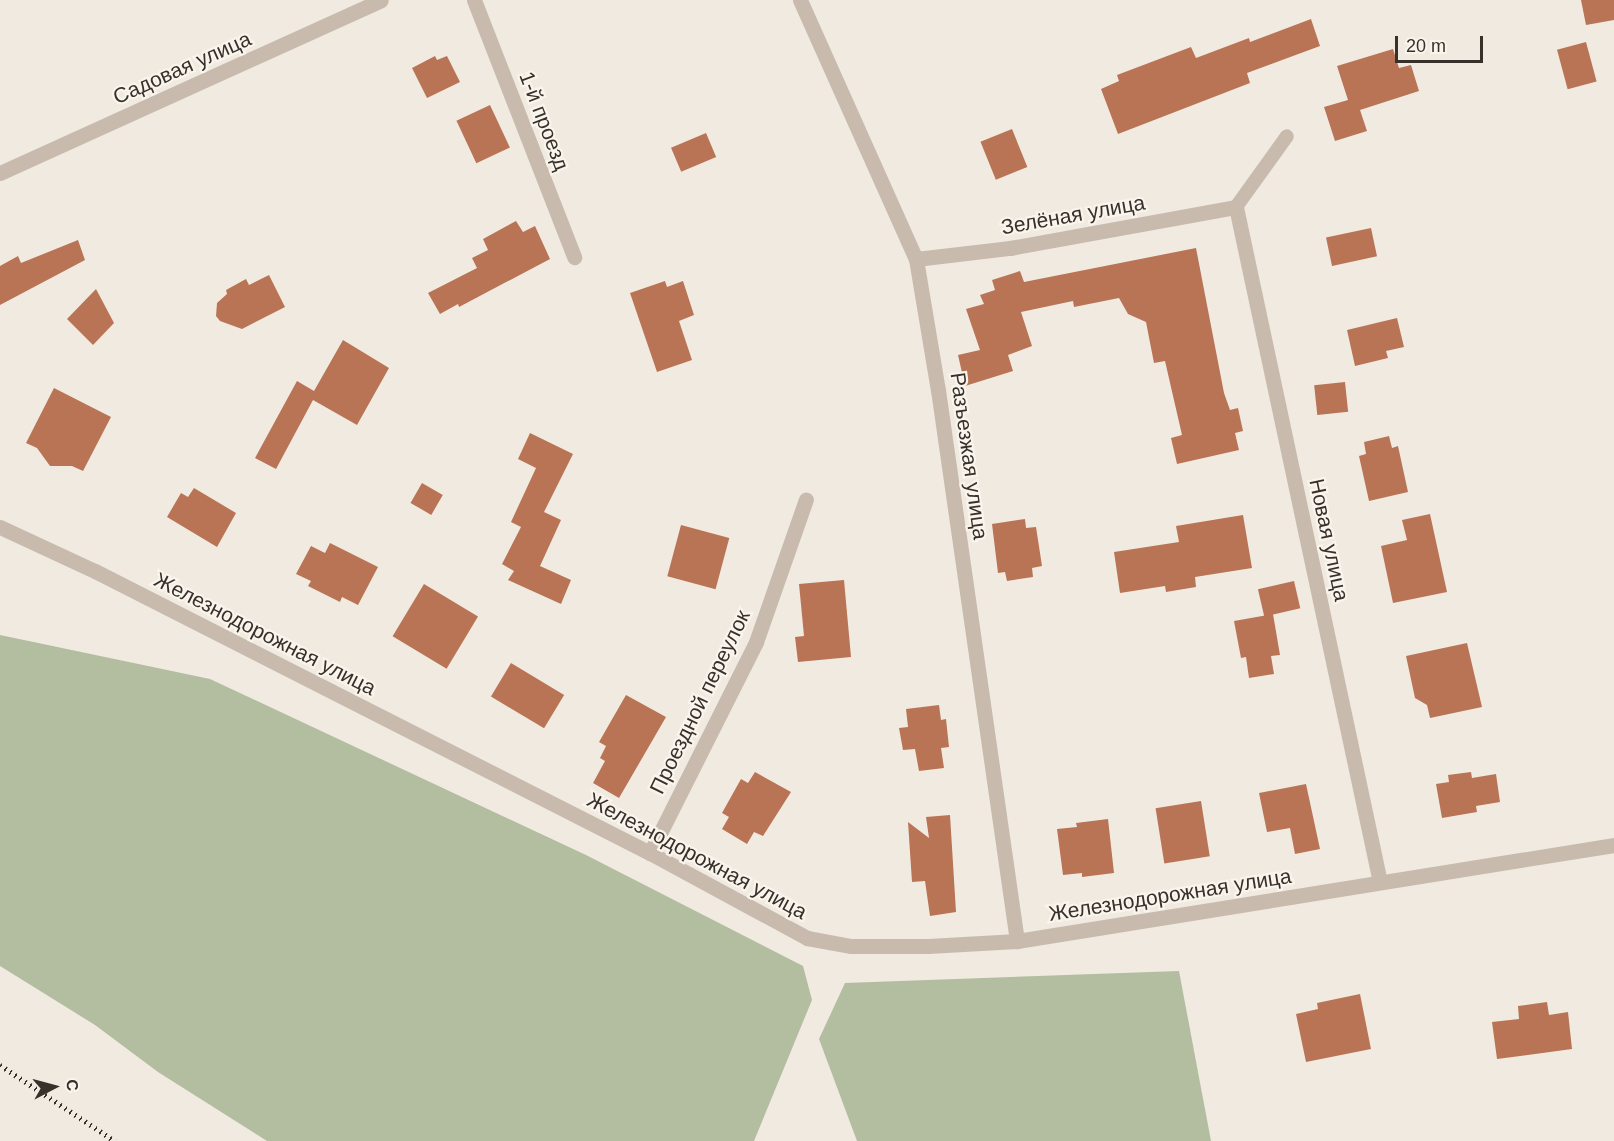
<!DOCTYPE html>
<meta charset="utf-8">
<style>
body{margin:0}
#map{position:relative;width:1614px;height:1141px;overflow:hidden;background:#f1eae0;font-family:Arial,sans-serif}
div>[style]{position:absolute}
.green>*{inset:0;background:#b3bea1}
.building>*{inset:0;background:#b97456;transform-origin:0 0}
.service>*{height:14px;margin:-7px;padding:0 7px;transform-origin:7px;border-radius:7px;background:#c8bbad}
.minor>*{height:15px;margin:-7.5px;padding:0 7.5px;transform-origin:7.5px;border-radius:7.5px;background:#c8bbad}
.rail>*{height:4.5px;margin-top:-2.25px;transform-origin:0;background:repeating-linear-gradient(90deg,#37302b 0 1.5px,transparent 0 6px)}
span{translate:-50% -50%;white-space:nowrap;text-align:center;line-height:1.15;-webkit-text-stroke:4.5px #f9f4ec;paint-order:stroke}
.street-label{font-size:21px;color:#37302b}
.north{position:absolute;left:24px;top:1057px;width:60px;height:60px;-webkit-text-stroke:4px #f9f4ec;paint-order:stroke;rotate:84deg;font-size:16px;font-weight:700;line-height:24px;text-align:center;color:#37302b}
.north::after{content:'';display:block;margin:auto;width:21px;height:27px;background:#37302b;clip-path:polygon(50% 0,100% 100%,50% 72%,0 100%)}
.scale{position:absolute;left:1395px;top:36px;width:88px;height:27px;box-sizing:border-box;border:3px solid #37302b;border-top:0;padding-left:8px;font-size:18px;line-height:21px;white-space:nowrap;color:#37302b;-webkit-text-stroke:4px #f9f4ec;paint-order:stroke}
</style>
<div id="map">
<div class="green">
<div style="clip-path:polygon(0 635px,210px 679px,586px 855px,803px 966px,812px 1000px,754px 1141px,267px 1141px,158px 1072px,95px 1025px,0 966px)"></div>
<div style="clip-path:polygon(1179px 971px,1211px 1141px,857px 1141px,819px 1039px,845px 983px)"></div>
</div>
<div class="building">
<div style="clip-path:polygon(1581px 0,1614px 0,1614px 20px,1586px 25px)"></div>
<div style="clip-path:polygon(1311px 19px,1320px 46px,1247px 73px,1250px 83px,1118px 134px,1101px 89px,1119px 81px,1117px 75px,1191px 47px,1196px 58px,1249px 38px,1250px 42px)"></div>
<div style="left:1586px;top:42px;width:41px;height:30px;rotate:75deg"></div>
<div style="clip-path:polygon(1393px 49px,1399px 68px,1411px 65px,1419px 91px,1360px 110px,1367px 131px,1335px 141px,1324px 107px,1348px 100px,1337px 66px)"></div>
<div style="clip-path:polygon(435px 56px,437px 60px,447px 56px,460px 82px,427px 98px,412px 68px)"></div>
<div style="left:490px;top:105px;width:47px;height:37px;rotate:65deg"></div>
<div style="left:1012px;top:129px;width:41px;height:34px;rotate:68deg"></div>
<div style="left:706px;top:133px;width:26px;height:38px;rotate:67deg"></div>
<div style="clip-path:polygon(516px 221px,523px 232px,535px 226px,550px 259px,459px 307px,458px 304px,440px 314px,428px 293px,477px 268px,472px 258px,488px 250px,483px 239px)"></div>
<div style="left:1371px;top:228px;width:29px;height:46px;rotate:78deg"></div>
<div style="clip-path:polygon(78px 240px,85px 260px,0 305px,0 266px,18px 256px,21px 263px)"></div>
<div style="clip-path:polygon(1196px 248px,1224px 393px,1230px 410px,1238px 408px,1243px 431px,1235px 433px,1239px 450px,1177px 464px,1171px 438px,1182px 435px,1165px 361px,1154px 363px,1146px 322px,1128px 314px,1119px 298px,1074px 307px,1073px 301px,1021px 312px,1032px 346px,1008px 355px,1013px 371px,965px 386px,958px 355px,980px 350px,966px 309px,984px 304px,980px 295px,995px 290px,992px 280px,1020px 271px,1024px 282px)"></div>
<div style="clip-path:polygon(269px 275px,285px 307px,242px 329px,220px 321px,216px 316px,217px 303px,227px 294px,226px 290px,246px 279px,249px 285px)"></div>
<div style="clip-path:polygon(665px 281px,667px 287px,683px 281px,694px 315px,679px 321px,692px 360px,657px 372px,630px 293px)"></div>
<div style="clip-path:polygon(96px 289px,114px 323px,93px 345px,67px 319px)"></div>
<div style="clip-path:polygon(1397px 318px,1404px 347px,1386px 351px,1388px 358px,1355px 366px,1347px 330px)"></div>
<div style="clip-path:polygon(343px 340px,389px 368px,357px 425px,313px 400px,276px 469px,255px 458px,297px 381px,314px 391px)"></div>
<div style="left:1345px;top:382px;width:30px;height:31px;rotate:84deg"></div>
<div style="clip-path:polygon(54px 388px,111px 417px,83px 471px,72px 466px,50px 466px,37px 448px,26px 443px)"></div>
<div style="clip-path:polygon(530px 433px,573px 454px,544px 512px,561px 520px,540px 566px,571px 580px,561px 604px,508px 580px,514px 571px,502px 564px,521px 527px,511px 522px,536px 468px,518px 459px)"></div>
<div style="clip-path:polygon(1389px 436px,1392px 448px,1398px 446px,1408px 492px,1369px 501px,1359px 456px,1366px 454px,1364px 442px)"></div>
<div style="left:422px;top:483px;width:24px;height:23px;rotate:30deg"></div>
<div style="clip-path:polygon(194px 488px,236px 513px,217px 547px,167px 517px,181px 493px,188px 497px)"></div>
<div style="clip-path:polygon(1430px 514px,1447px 592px,1393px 603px,1381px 546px,1407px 540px,1402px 520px)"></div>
<div style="clip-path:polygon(1243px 515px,1252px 568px,1195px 577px,1196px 587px,1166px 592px,1165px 586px,1120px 593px,1114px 552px,1179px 542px,1176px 526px)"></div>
<div style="clip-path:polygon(1025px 519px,1026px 528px,1036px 527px,1042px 566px,1032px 568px,1033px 577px,1007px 581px,1005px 572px,998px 573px,992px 524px)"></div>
<div style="left:681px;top:525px;width:50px;height:53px;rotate:15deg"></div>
<div style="clip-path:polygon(330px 543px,378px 567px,358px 605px,342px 597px,340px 602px,308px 586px,311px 581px,296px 574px,311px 546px,325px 553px)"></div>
<div style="clip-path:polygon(844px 580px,851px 657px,798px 662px,795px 637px,804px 636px,799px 584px)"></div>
<div style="left:1294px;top:581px;width:28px;height:37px;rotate:77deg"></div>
<div style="left:424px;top:584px;width:63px;height:61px;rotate:31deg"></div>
<div style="clip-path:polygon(1273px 614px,1280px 655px,1271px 656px,1274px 674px,1249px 678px,1246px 657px,1241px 658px,1234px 621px)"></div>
<div style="clip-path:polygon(1467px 643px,1482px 707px,1430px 718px,1427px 705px,1415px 698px,1406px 656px)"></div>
<div style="left:511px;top:663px;width:62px;height:39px;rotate:31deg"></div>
<div style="clip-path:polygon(626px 695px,666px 717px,619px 798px,593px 783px,605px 761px,600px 758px,606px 746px,599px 742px)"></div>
<div style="clip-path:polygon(939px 705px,941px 720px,946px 719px,949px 747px,941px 748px,944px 768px,919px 771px,915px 749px,903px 750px,899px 728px,908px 727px,906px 709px)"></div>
<div style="clip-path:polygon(755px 772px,791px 792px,763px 836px,754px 832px,747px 844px,722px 829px,729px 817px,722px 813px,741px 779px,748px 783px)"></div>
<div style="clip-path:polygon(1471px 772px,1472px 778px,1496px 774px,1500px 802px,1476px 806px,1477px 812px,1442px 818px,1436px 784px,1449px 782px,1448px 775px)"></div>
<div style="clip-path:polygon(1306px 784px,1320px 849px,1295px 854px,1290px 828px,1267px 832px,1259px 793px)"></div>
<div style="left:1201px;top:801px;width:56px;height:46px;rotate:81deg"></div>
<div style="clip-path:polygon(950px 815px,956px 912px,930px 916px,925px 881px,912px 882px,908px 822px,929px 838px,926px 817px)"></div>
<div style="clip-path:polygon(1108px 819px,1114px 873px,1082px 877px,1082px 873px,1063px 875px,1057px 829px,1077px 827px,1076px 823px)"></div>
<div style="clip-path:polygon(1360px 994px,1371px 1049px,1306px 1062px,1296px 1014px,1318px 1009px,1317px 1003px)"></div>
<div style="clip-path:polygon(1547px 1002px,1549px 1015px,1568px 1012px,1572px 1049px,1497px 1059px,1492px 1022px,1519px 1019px,1518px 1006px)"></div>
</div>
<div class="service">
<div style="left:1236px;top:207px;width:87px;rotate:-54.3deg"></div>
</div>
<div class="minor">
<div style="left:474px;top:0;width:276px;rotate:68.7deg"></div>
<div style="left:800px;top:0;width:284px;rotate:65.9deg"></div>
<div style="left:916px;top:259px;width:133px;rotate:80.5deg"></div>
<div style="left:938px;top:390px;width:557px;rotate:81.84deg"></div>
<div style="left:0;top:173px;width:418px;rotate:-24.4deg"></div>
<div style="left:916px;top:259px;width:95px;rotate:-6.7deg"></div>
<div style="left:1010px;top:248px;width:230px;rotate:-10.3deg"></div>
<div style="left:1236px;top:207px;width:690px;rotate:77.96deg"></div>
<div style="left:0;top:527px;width:105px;rotate:24.9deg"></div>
<div style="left:95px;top:571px;width:623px;rotate:26.94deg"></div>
<div style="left:650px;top:853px;width:179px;rotate:28.4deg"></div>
<div style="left:807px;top:938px;width:45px;rotate:10.3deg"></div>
<div style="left:851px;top:946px;width:77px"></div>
<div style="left:928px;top:946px;width:89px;rotate:-3.2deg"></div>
<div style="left:1017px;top:941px;width:605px;rotate:-9.14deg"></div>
<div style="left:650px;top:853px;width:236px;rotate:-63.3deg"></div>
<div style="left:756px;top:642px;width:151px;rotate:-70.7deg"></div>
</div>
<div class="rail">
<div style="left:0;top:1065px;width:138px;rotate:33.5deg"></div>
</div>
<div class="street-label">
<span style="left:182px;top:68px;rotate:-24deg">Садовая улица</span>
<span style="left:544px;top:121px;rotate:69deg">1-й проезд</span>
<span style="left:1073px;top:215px;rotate:-10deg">Зелёная улица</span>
<span style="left:969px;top:456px;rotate:82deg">Разъезжая улица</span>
<span style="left:1329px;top:540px;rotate:78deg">Новая улица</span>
<span style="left:265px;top:634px;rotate:27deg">Железнодорожная улица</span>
<span style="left:700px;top:702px;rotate:-64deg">Проездной переулок</span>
<span style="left:697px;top:856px;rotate:28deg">Железнодорожная улица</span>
<span style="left:1170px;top:895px;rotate:-9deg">Железнодорожная улица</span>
</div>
<div class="north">С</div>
<div class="scale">20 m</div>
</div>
